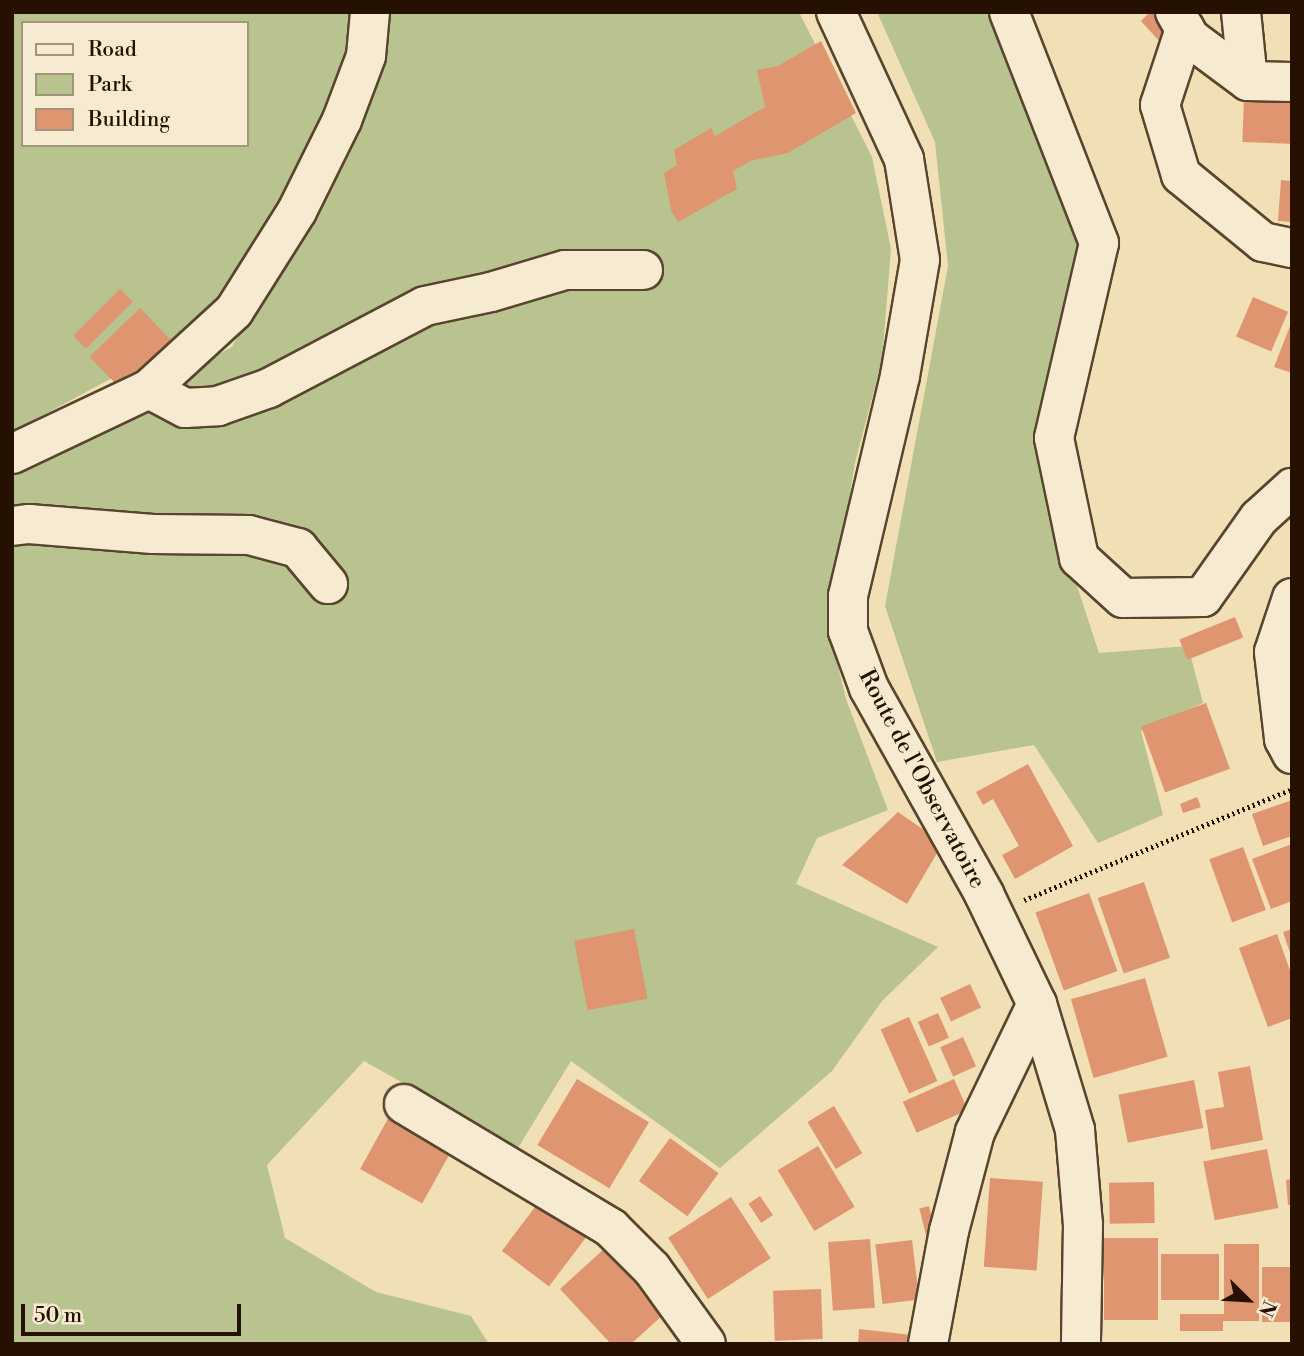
<!DOCTYPE html>
<style>
body{margin:0}
#map{position:relative;width:1304px;height:1356px;overflow:hidden;background:#f1e0b6;font-family:"Libre Bodoni",serif}
div>[style]{position:absolute}
.green>*{inset:0;background:#b8c390}
.building>*{inset:0;background:#df956f;transform-origin:0 0}
.path>*{height:4.5px;margin-top:-2.25px;transform-origin:0;background:repeating-linear-gradient(90deg,#261100 0 2px,transparent 0 5.5px)}
.roads{filter:drop-shadow(2px 0 #59452e) drop-shadow(-2px 0 #59452e) drop-shadow(0 2px #59452e) drop-shadow(0 -2px #59452e)}
.minor>*{height:38px;margin:-19px;padding:0 19px;transform-origin:19px;border-radius:19px;background:#f6ebd0}
span{translate:-50% -50%;white-space:nowrap;text-align:center;line-height:1.15;-webkit-text-stroke:5px #f6ebd0;paint-order:stroke}
.street-label{font-size:23px;color:#261100}
.frame{position:absolute;inset:0;border:14px solid #261100;pointer-events:none}
.legend{position:absolute;left:21px;top:21px;width:228px;height:126px;box-sizing:border-box;background:#f6ebd0;border:2px solid #a3947d;margin:0;padding:9px 12px;list-style:none;font-size:21px;color:#261100}
.legend li{display:flex;align-items:center;gap:14px;height:35px}
.legend b{width:35px;border:2px solid #a3947d}
.north{position:absolute;left:1213px;top:1265px;width:70px;height:70px;-webkit-text-stroke:5px #f6ebd0;paint-order:stroke;rotate:114deg;font-size:19px;font-weight:700;line-height:28px;text-align:center;color:#261100}
.north::after{content:'';display:block;margin:auto;width:24px;height:32px;background:#261100;clip-path:polygon(50% 0,100% 100%,50% 72%,0 100%)}
.scale{position:absolute;left:21px;top:1304px;width:220px;height:32px;box-sizing:border-box;border:4px solid #261100;border-top:0;padding-left:9px;font-size:21px;line-height:24px;white-space:nowrap;color:#261100;-webkit-text-stroke:5px #f6ebd0;paint-order:stroke}
</style>
<div id="map">
<div class="green">
<div style="clip-path:polygon(evenodd,12px 12px,352px 12px,347px 57px,327px 123px,274px 232px,197px 332px,12px 432px,12px 12px,23px 23px,247px 23px,247px 145px,23px 145px,23px 23px)"></div>
<div style="clip-path:polygon(384px 12px,799px 12px,872px 157px,891px 249px,882px 360px,855px 463px,828px 626px,846px 699px,888px 810px,817px 838px,796px 884px,938px 947px,882px 1001px,832px 1071px,720px 1168px,571px 1061px,518px 1148px,364px 1061px,267px 1165px,285px 1238px,376px 1292px,471px 1316px,489px 1344px,12px 1344px,12px 468px,232px 347px,340px 146px)"></div>
<div style="clip-path:polygon(877px 12px,987px 12px,1091px 256px,1057px 502px,1065px 549px,1099px 653px,1188px 646px,1203px 703px,1141px 731px,1163px 815px,1098px 843px,1034px 745px,937px 762px,885px 606px,948px 266px,935px 142px)"></div>
</div>
<div class="building">
<div style="clip-path:polygon(1150px 12px,1167px 12px,1179px 25px,1160px 42px,1141px 21px)"></div>
<div style="clip-path:polygon(821px 41px,856px 113px,788px 153px,750px 161px,733px 171px,737px 189px,678px 222px,671px 210px,664px 173px,677px 165px,674px 150px,711px 128px,715px 136px,765px 107px,757px 70px,778px 66px)"></div>
<div style="left:1244px;top:96px;width:48px;height:46px;rotate:2deg"></div>
<div style="clip-path:polygon(1281px 180px,1292px 181px,1292px 222px,1278px 221px)"></div>
<div style="left:120px;top:289px;width:18px;height:66px;rotate:45deg"></div>
<div style="left:1253px;top:297px;width:38px;height:43px;rotate:23deg"></div>
<div style="left:140px;top:308px;width:52px;height:70px;rotate:46deg"></div>
<div style="clip-path:polygon(1292px 321px,1292px 373px,1274px 367px)"></div>
<div style="left:1235px;top:617px;width:22px;height:60px;rotate:68deg"></div>
<div style="left:1206px;top:703px;width:70px;height:69px;rotate:70deg"></div>
<div style="clip-path:polygon(1028px 764px,1073px 846px,1015px 879px,1002px 855px,1019px 846px,993px 799px,983px 805px,976px 792px)"></div>
<div style="clip-path:polygon(1197px 797px,1201px 807px,1183px 813px,1180px 804px)"></div>
<div style="clip-path:polygon(1292px 800px,1292px 836px,1263px 846px,1252px 814px)"></div>
<div style="clip-path:polygon(898px 812px,943px 843px,907px 904px,842px 865px)"></div>
<div style="clip-path:polygon(1292px 844px,1292px 901px,1271px 909px,1252px 859px)"></div>
<div style="left:1243px;top:847px;width:67px;height:36px;rotate:70deg"></div>
<div style="left:1144px;top:882px;width:80px;height:49px;rotate:71deg"></div>
<div style="left:1089px;top:893px;width:83px;height:57px;rotate:70deg"></div>
<div style="left:634px;top:929px;width:71px;height:61px;rotate:79deg"></div>
<div style="clip-path:polygon(1292px 929px,1292px 956px,1291px 956px,1283px 932px)"></div>
<div style="clip-path:polygon(1277px 934px,1292px 976px,1292px 1018px,1268px 1027px,1239px 948px)"></div>
<div style="left:1145px;top:978px;width:82px;height:77px;rotate:74deg"></div>
<div style="left:970px;top:984px;width:26px;height:33px;rotate:65deg"></div>
<div style="left:938px;top:1013px;width:27px;height:22px;rotate:66deg"></div>
<div style="left:909px;top:1017px;width:70px;height:31px;rotate:66deg"></div>
<div style="left:963px;top:1037px;width:32px;height:25px;rotate:66deg"></div>
<div style="clip-path:polygon(1250px 1066px,1263px 1140px,1211px 1150px,1205px 1110px,1224px 1107px,1218px 1072px)"></div>
<div style="left:577px;top:1079px;width:84px;height:77px;rotate:31deg"></div>
<div style="left:954px;top:1079px;width:34px;height:56px;rotate:66deg"></div>
<div style="left:1194px;top:1080px;width:49px;height:77px;rotate:79deg"></div>
<div style="left:395px;top:1106px;width:71px;height:72px;rotate:29deg"></div>
<div style="left:834px;top:1106px;width:55px;height:31px;rotate:59deg"></div>
<div style="left:670px;top:1138px;width:60px;height:53px;rotate:36deg"></div>
<div style="left:818px;top:1146px;width:71px;height:47px;rotate:59deg"></div>
<div style="left:1267px;top:1149px;width:60px;height:65px;rotate:79deg"></div>
<div style="left:990px;top:1178px;width:53px;height:89px;rotate:4deg"></div>
<div style="clip-path:polygon(1292px 1179px,1292px 1205px,1288px 1205px,1286px 1180px)"></div>
<div style="left:1154px;top:1182px;width:41px;height:45px;rotate:89deg"></div>
<div style="left:760px;top:1196px;width:23px;height:14px;rotate:56deg"></div>
<div style="left:731px;top:1197px;width:73px;height:75px;rotate:57deg"></div>
<div style="left:541px;top:1199px;width:59px;height:65px;rotate:37deg"></div>
<div style="left:929px;top:1206px;width:37px;height:10px;rotate:76deg"></div>
<div style="clip-path:polygon(616px 1238px,675px 1304px,631px 1344px,611px 1344px,560px 1289px)"></div>
<div style="left:1104px;top:1238px;width:54px;height:82px"></div>
<div style="left:870px;top:1239px;width:69px;height:42px;rotate:86deg"></div>
<div style="left:912px;top:1240px;width:60px;height:37px;rotate:83deg"></div>
<div style="clip-path:polygon(1224px 1244px,1259px 1244px,1259px 1321px,1223px 1321px,1223px 1331px,1180px 1331px,1180px 1314px,1224px 1314px)"></div>
<div style="left:1161px;top:1254px;width:58px;height:46px"></div>
<div style="left:1292px;top:1267px;width:55px;height:30px;rotate:90deg"></div>
<div style="left:821px;top:1289px;width:50px;height:48px;rotate:88deg"></div>
<div style="clip-path:polygon(859px 1329px,912px 1335px,911px 1344px,858px 1344px)"></div>
</div>
<div class="path">
<div style="left:1024px;top:900px;width:290px;rotate:-22.5deg"></div>
</div>
<div class="roads">
<div class="minor">
<div style="left:836px;top:12px;width:162px;rotate:65.2deg"></div>
<div style="left:904px;top:159px;width:102px;rotate:81deg"></div>
<div style="left:920px;top:260px;width:118px;rotate:99.8deg"></div>
<div style="left:900px;top:376px;width:226px;rotate:103.3deg"></div>
<div style="left:848px;top:596px;width:35px;rotate:90deg"></div>
<div style="left:848px;top:631px;width:61px;rotate:69.8deg"></div>
<div style="left:869px;top:688px;width:236px;rotate:60.8deg"></div>
<div style="left:984px;top:894px;width:122px;rotate:64.3deg"></div>
<div style="left:1037px;top:1004px;width:132px;rotate:73.2deg"></div>
<div style="left:1075px;top:1130px;width:95px;rotate:85.2deg"></div>
<div style="left:1083px;top:1225px;width:119px;rotate:91deg"></div>
<div style="left:1009px;top:12px;width:248px;rotate:68.7deg"></div>
<div style="left:1099px;top:243px;width:200px;rotate:103deg"></div>
<div style="left:1054px;top:438px;width:123px;rotate:78.2deg"></div>
<div style="left:1079px;top:558px;width:59px;rotate:42.3deg"></div>
<div style="left:1123px;top:598px;width:80px;rotate:-0.7deg"></div>
<div style="left:1203px;top:597px;width:97px;rotate:-54.7deg"></div>
<div style="left:1259px;top:518px;width:45px;rotate:-42.3deg"></div>
<div style="left:1175px;top:12px;width:30px;rotate:60deg"></div>
<div style="left:1190px;top:38px;width:72px;rotate:36.6deg"></div>
<div style="left:1248px;top:81px;width:44px;rotate:1.3deg"></div>
<div style="left:1241px;top:12px;width:69px;rotate:84.2deg"></div>
<div style="left:1185px;top:29px;width:80px;rotate:108.2deg"></div>
<div style="left:1160px;top:105px;width:73px;rotate:73.3deg"></div>
<div style="left:1181px;top:175px;width:106px;rotate:39.3deg"></div>
<div style="left:1263px;top:242px;width:30px;rotate:12deg"></div>
<div style="left:149px;top:389px;width:41px;rotate:27.8deg"></div>
<div style="left:185px;top:408px;width:33px;rotate:-3deg"></div>
<div style="left:218px;top:406px;width:54px;rotate:-19.4deg"></div>
<div style="left:269px;top:388px;width:176px;rotate:-27.7deg"></div>
<div style="left:425px;top:306px;width:67px;rotate:-12deg"></div>
<div style="left:491px;top:292px;width:77px;rotate:-16.6deg"></div>
<div style="left:565px;top:270px;width:78px"></div>
<div style="left:12px;top:454px;width:152px;rotate:-25.4deg"></div>
<div style="left:149px;top:389px;width:115px;rotate:-42.5deg"></div>
<div style="left:234px;top:311px;width:118px;rotate:-57.8deg"></div>
<div style="left:297px;top:211px;width:102px;rotate:-63.7deg"></div>
<div style="left:342px;top:120px;width:68px;rotate:-69.4deg"></div>
<div style="left:366px;top:56px;width:44px;rotate:-84.8deg"></div>
<div style="left:12px;top:526px;width:17px;rotate:-7deg"></div>
<div style="left:29px;top:524px;width:124px;rotate:4.6deg"></div>
<div style="left:153px;top:534px;width:96px;rotate:0.6deg"></div>
<div style="left:249px;top:535px;width:51px;rotate:14.9deg"></div>
<div style="left:298px;top:548px;width:47px;rotate:50.2deg"></div>
<div style="left:1292px;top:598px;width:57px;rotate:108.4deg"></div>
<div style="left:1274px;top:652px;width:88px;rotate:83.4deg"></div>
<div style="left:1284px;top:739px;width:17px;rotate:62deg"></div>
<div style="left:404px;top:1104px;width:241px;rotate:30.9deg"></div>
<div style="left:611px;top:1228px;width:58px;rotate:45deg"></div>
<div style="left:652px;top:1269px;width:92px;rotate:54.2deg"></div>
<div style="left:928px;top:1344px;width:115px;rotate:-79.5deg"></div>
<div style="left:949px;top:1231px;width:102px;rotate:-75.3deg"></div>
<div style="left:975px;top:1132px;width:142px;rotate:-64.2deg"></div>
</div>
</div>
<div class="street-label">
<span style="left:922px;top:779px;rotate:62deg">Route de l'Observatoire</span>
</div>
<div class="frame"></div>
<ul class="legend">
<li><b style="height:9px;background:#f6ebd0"></b>Road</li>
<li><b style="height:19px;background:#b8c390"></b>Park</li>
<li><b style="height:19px;background:#df956f"></b>Building</li>
</ul>
<div class="north">N</div>
<div class="scale">50 m</div>
</div>
